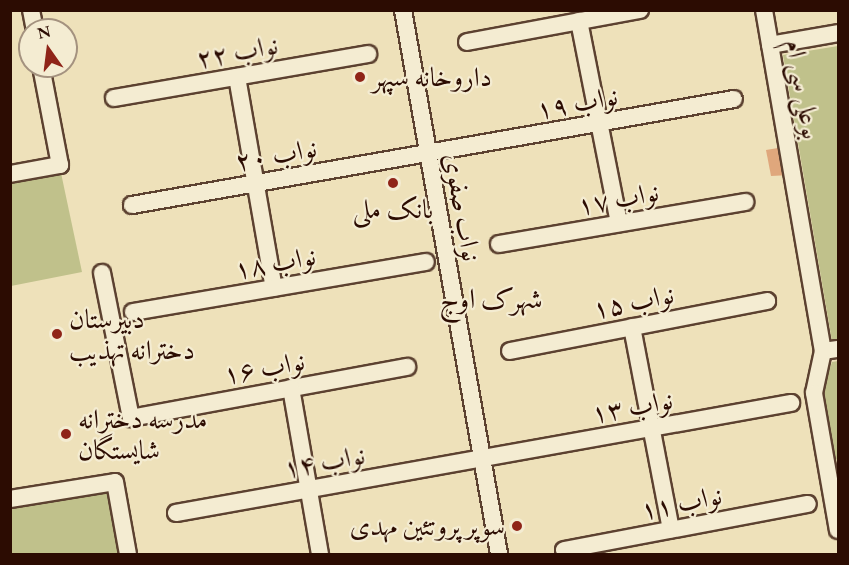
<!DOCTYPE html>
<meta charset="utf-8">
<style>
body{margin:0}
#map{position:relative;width:849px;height:565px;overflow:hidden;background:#eee1ba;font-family:"EB Garamond",Amiri,serif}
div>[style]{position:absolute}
.green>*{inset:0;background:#c0c18b}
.building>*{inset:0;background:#dfa77c}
.roads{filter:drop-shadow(2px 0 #5c4130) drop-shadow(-2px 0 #5c4130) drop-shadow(0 2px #5c4130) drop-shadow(0 -2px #5c4130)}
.minor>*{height:16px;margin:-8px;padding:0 8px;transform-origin:8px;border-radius:8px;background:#f4ecd2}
.dots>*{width:16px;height:16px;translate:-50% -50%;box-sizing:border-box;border:3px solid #f4ecd2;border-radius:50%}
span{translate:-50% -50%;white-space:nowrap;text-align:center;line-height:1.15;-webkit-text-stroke:4.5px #f4ecd2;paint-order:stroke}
.street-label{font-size:27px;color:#2c0c02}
.poi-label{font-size:27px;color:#2c0c02}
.left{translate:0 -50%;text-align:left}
.right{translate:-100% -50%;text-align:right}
.neighbourhood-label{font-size:28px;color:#2c0c02}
.frame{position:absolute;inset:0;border:12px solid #2c0c02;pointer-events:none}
.north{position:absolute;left:18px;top:18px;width:60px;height:60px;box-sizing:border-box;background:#f4ecd2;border:2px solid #a4927f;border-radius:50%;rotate:346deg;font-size:16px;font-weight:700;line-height:24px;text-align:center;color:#2c0c02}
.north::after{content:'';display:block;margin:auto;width:21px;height:27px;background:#8f2418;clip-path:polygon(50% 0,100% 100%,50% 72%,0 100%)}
</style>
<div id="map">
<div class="green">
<div style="clip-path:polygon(838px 46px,838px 340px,832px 341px,783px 55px)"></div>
<div style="clip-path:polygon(61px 173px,82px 272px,11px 286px,11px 182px)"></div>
<div style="clip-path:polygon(838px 361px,838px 459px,834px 460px,823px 389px,832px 362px)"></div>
<div style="clip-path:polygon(108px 491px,118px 554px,11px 554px,11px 507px)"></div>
</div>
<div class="building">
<div style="clip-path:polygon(790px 146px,790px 175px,771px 176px,766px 150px)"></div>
</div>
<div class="roads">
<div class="minor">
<div style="left:31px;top:10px;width:20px;rotate:79deg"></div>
<div style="left:403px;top:10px;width:552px;rotate:79.99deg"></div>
<div style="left:764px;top:10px;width:346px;rotate:80.2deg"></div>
<div style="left:823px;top:351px;width:43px;rotate:102.1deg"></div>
<div style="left:814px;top:393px;width:139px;rotate:80.1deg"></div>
<div style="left:579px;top:21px;width:206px;rotate:78.8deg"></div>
<div style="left:467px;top:42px;width:176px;rotate:-10.5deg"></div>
<div style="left:770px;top:45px;width:69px;rotate:-10deg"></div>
<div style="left:237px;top:77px;width:214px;rotate:80.1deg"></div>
<div style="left:114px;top:98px;width:258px;rotate:-9.8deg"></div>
<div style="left:10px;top:174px;width:51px;rotate:-10.2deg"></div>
<div style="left:60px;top:165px;width:101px;rotate:-100.9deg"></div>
<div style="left:132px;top:205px;width:611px;rotate:-9.99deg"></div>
<div style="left:499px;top:244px;width:250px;rotate:-9.7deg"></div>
<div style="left:102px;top:273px;width:148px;rotate:78.7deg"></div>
<div style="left:131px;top:418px;width:281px;rotate:-10.5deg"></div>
<div style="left:133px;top:312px;width:297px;rotate:-9.7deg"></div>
<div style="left:632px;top:327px;width:206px;rotate:79.1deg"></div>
<div style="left:510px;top:351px;width:262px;rotate:-11deg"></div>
<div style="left:823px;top:351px;width:15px;rotate:-8deg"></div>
<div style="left:291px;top:388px;width:169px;rotate:80.1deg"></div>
<div style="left:10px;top:499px;width:106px;rotate:-9.2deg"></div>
<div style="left:115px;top:482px;width:73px;rotate:79.8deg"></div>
<div style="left:176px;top:513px;width:625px;rotate:-10.14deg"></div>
<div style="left:564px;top:550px;width:248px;rotate:-10.7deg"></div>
</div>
</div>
<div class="dots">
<div style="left:360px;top:77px;background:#8f2418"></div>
<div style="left:393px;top:183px;background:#8f2418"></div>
<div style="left:57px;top:334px;background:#8f2418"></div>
<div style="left:66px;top:434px;background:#8f2418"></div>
<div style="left:517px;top:526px;background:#8f2418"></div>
</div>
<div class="street-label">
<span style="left:237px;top:51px;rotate:-10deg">نواب ۲۲</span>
<span style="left:804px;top:89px;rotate:80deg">بوعلی سی ام</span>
<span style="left:577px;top:102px;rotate:-10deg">نواب ۱۹</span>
<span style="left:276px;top:154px;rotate:-10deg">نواب ۲۰</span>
<span style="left:618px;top:198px;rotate:-10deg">نواب ۱۷</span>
<span style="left:463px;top:207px;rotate:80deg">نواب صفوی</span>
<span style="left:275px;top:262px;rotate:-10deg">نواب ۱۸</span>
<span style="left:633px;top:301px;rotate:-11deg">نواب ۱۵</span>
<span style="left:264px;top:367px;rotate:-10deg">نواب ۱۶</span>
<span style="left:632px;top:406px;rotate:-10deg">نواب ۱۳</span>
<span style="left:324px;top:461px;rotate:-10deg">نواب ۱۴</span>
<span style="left:681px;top:502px;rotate:-11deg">نواب ۱۱</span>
</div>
<div class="poi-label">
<span class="left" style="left:372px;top:77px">داروخانه سپهر</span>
<span style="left:393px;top:209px">بانک ملی</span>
<span class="left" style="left:69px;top:334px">دبیرستان<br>دخترانه تهذیب</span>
<span class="left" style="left:78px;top:434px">مدرسه دخترانه<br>شایستگان</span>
<span class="right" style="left:505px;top:526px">سوپر پروتئین مهدی</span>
</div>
<div class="neighbourhood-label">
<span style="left:491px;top:298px">شهرک اوج</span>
</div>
<div class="frame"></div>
<div class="north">N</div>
</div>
